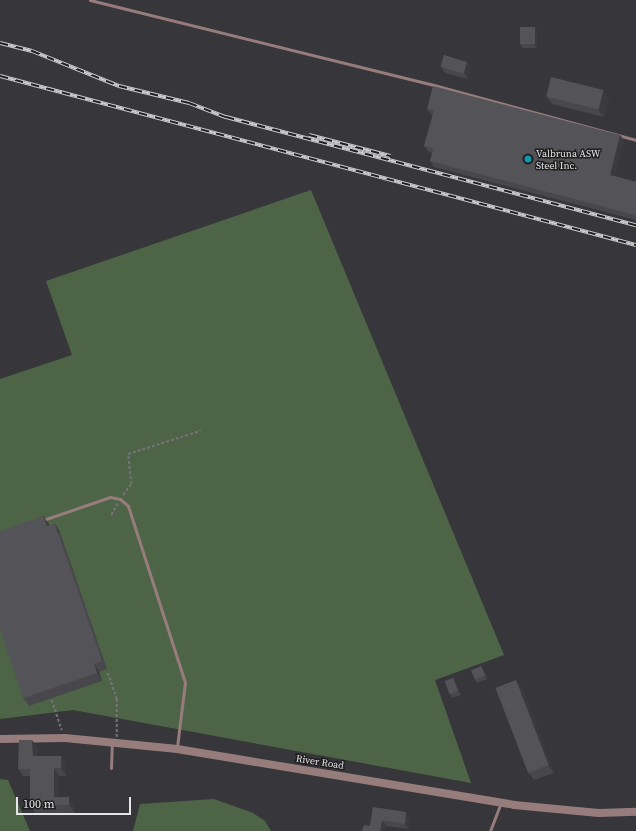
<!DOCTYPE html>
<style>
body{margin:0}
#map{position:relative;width:636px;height:831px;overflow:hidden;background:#37373b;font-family:"Source Serif 4",serif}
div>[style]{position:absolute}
.green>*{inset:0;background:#4e6447}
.path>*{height:1.5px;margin-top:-0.75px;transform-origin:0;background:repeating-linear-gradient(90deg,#747478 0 3px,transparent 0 5px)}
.service>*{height:3px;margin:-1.5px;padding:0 1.5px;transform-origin:1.5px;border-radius:1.5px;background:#977c7c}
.tertiary>*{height:8px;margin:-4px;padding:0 4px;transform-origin:4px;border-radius:4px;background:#977c7c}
.rail>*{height:4px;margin-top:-2px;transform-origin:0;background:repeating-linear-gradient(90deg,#1f1f20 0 8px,#cdcdcf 0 16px);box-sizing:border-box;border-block:1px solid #cdcdcf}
.wall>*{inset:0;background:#48484c}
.shaded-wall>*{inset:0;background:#3b3b3e;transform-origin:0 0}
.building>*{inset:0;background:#545458;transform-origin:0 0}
.dots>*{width:11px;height:11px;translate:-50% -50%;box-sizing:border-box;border:2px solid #1f1f20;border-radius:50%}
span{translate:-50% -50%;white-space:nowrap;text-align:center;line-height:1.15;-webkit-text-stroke:3px #1f1f20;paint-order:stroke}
.poi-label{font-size:10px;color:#e5e5e7}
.left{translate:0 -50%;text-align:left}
.street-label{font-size:10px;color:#e5e5e7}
.scale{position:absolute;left:16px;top:797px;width:115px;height:18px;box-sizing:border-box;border:2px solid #e5e5e7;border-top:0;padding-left:5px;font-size:12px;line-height:14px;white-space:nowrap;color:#e5e5e7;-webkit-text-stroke:3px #1f1f20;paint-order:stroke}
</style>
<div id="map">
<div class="green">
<div style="clip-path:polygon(311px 190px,504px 655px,435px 680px,471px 783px,73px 710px,0 719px,0 379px,72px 355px,46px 281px)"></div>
<div style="clip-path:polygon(0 779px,8px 780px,30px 831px,0 831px)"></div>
<div style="clip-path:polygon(214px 799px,253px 813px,265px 821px,271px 831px,133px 831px,140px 804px)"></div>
</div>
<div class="path">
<div style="left:123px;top:495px;width:14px;rotate:-54deg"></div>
<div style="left:131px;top:484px;width:30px;rotate:-96deg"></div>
<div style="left:128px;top:454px;width:76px;rotate:-17.7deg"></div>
<div style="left:111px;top:515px;width:14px;rotate:-60deg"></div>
<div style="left:108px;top:673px;width:28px;rotate:71deg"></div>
<div style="left:117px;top:699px;width:38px;rotate:90deg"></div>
<div style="left:52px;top:700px;width:32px;rotate:72deg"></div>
</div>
<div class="service">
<div style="left:90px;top:0;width:350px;rotate:13.9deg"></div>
<div style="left:430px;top:84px;width:213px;rotate:15.2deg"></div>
<div style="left:43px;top:520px;width:71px;rotate:-18.9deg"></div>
<div style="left:110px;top:497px;width:10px;rotate:11deg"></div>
<div style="left:120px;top:499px;width:11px;rotate:41deg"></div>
<div style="left:128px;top:506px;width:185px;rotate:72.1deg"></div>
<div style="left:185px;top:682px;width:65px;rotate:97deg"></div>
<div style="left:111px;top:768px;width:24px;rotate:-88deg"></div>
<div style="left:490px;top:831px;width:30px;rotate:-69deg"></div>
</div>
<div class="tertiary">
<div style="left:0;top:739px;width:65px;rotate:-0.9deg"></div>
<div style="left:65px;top:738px;width:113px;rotate:5.6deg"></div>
<div style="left:177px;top:749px;width:342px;rotate:9.4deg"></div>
<div style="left:514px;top:805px;width:85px;rotate:5.4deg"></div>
<div style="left:599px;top:813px;width:37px;rotate:-2deg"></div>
</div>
<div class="rail">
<div style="left:0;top:43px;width:33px;rotate:14deg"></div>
<div style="left:32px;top:51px;width:94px;rotate:21.9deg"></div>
<div style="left:119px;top:86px;width:72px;rotate:13.7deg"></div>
<div style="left:189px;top:103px;width:40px;rotate:21deg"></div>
<div style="left:226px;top:117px;width:424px;rotate:14.8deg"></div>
<div style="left:0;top:76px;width:658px;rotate:14.88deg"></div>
<div style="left:309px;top:135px;width:84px;rotate:14.5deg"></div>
</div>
<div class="wall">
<div style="clip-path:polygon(537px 31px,537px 48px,523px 48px,520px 44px)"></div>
<div style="clip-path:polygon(467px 62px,471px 68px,468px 79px,445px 73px,441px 67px)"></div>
<div style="clip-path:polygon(546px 96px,609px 98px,604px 117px,552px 104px)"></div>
<div style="clip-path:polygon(427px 109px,620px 135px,624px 141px,615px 176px,636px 182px,636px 220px,434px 167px,430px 161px,432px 153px,429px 152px,424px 146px,433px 115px,431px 114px)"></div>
<div style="clip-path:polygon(43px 516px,49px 526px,55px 524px,60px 532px,107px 669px,99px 672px,102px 681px,29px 706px,23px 698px)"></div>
<div style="clip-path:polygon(481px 666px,484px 670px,487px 679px,477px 683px,475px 679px)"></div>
<div style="clip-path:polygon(453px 678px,456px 682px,461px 695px,452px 698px,450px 694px)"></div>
<div style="clip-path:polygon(516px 680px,522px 688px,554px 773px,534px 780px,528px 772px)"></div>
<div style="clip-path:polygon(38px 748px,38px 756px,61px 756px,66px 763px,66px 776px,59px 776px,59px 797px,75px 805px,75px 813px,35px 813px,30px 805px,30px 776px,23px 776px,18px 769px)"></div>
<div style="clip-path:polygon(373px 807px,410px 818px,408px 829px,386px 826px,385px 831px,362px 831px,370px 826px)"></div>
</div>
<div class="shaded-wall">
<div style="clip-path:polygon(535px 27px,537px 31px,537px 48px,534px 44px)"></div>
<div style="clip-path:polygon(467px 62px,471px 68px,468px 79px,464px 73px)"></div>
<div style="clip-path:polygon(603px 90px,609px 98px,604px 117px,598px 110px)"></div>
<div style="clip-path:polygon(620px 135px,624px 141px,614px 181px,610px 175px)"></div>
<div style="clip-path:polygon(43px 516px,49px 524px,52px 534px,47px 526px)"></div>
<div style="left:55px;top:524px;width:9px;height:145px;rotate:58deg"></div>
<div style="clip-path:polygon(94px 664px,99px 672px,102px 681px,97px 673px)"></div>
<div style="clip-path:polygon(481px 666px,484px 670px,487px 679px,485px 675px)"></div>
<div style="clip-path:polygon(453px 678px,456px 682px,461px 695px,458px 691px)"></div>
<div style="clip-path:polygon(516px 680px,522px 688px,554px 773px,548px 765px)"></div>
<div style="clip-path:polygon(32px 740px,38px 748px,38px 763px,33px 756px)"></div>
<div style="clip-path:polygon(61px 756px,66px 763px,66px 776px,61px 768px)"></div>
<div style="clip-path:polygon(54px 768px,59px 776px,59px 805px,54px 797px)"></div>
<div style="clip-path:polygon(69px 797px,75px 805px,75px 813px,69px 805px)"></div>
<div style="clip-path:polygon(406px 812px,410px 818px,408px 829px,405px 824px)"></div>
<div style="clip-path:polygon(382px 820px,386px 826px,385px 831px,380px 831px)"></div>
</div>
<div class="building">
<div style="left:520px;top:27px;width:15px;height:17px"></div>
<div style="left:444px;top:55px;width:24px;height:12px;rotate:17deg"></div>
<div style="left:551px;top:77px;width:54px;height:20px;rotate:14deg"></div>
<div style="clip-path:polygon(433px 86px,620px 135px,610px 175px,636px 182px,636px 210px,635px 215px,430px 161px,434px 148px,424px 146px,434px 110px,427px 109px)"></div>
<div style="clip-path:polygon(43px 516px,47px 526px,55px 524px,102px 661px,94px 664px,97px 673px,23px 698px,0 629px,0 531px)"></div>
<div style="left:481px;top:666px;width:10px;height:11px;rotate:66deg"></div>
<div style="left:453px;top:678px;width:14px;height:9px;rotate:69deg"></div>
<div style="left:516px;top:680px;width:91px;height:22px;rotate:69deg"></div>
<div style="clip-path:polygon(19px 740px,32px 740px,33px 756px,61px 756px,61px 768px,54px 768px,54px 797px,69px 797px,69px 805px,30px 805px,30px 769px,18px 769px)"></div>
<div style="clip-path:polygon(373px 807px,406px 812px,405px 824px,382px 820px,380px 831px,362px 831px,364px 825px,370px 826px)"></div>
</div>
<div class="dots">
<div style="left:528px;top:159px;background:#0f9aa8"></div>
</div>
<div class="poi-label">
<span class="left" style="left:536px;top:159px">Valbruna ASW<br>Steel Inc.</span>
</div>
<div class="street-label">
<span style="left:320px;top:762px;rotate:9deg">River Road</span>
</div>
<div class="scale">100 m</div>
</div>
